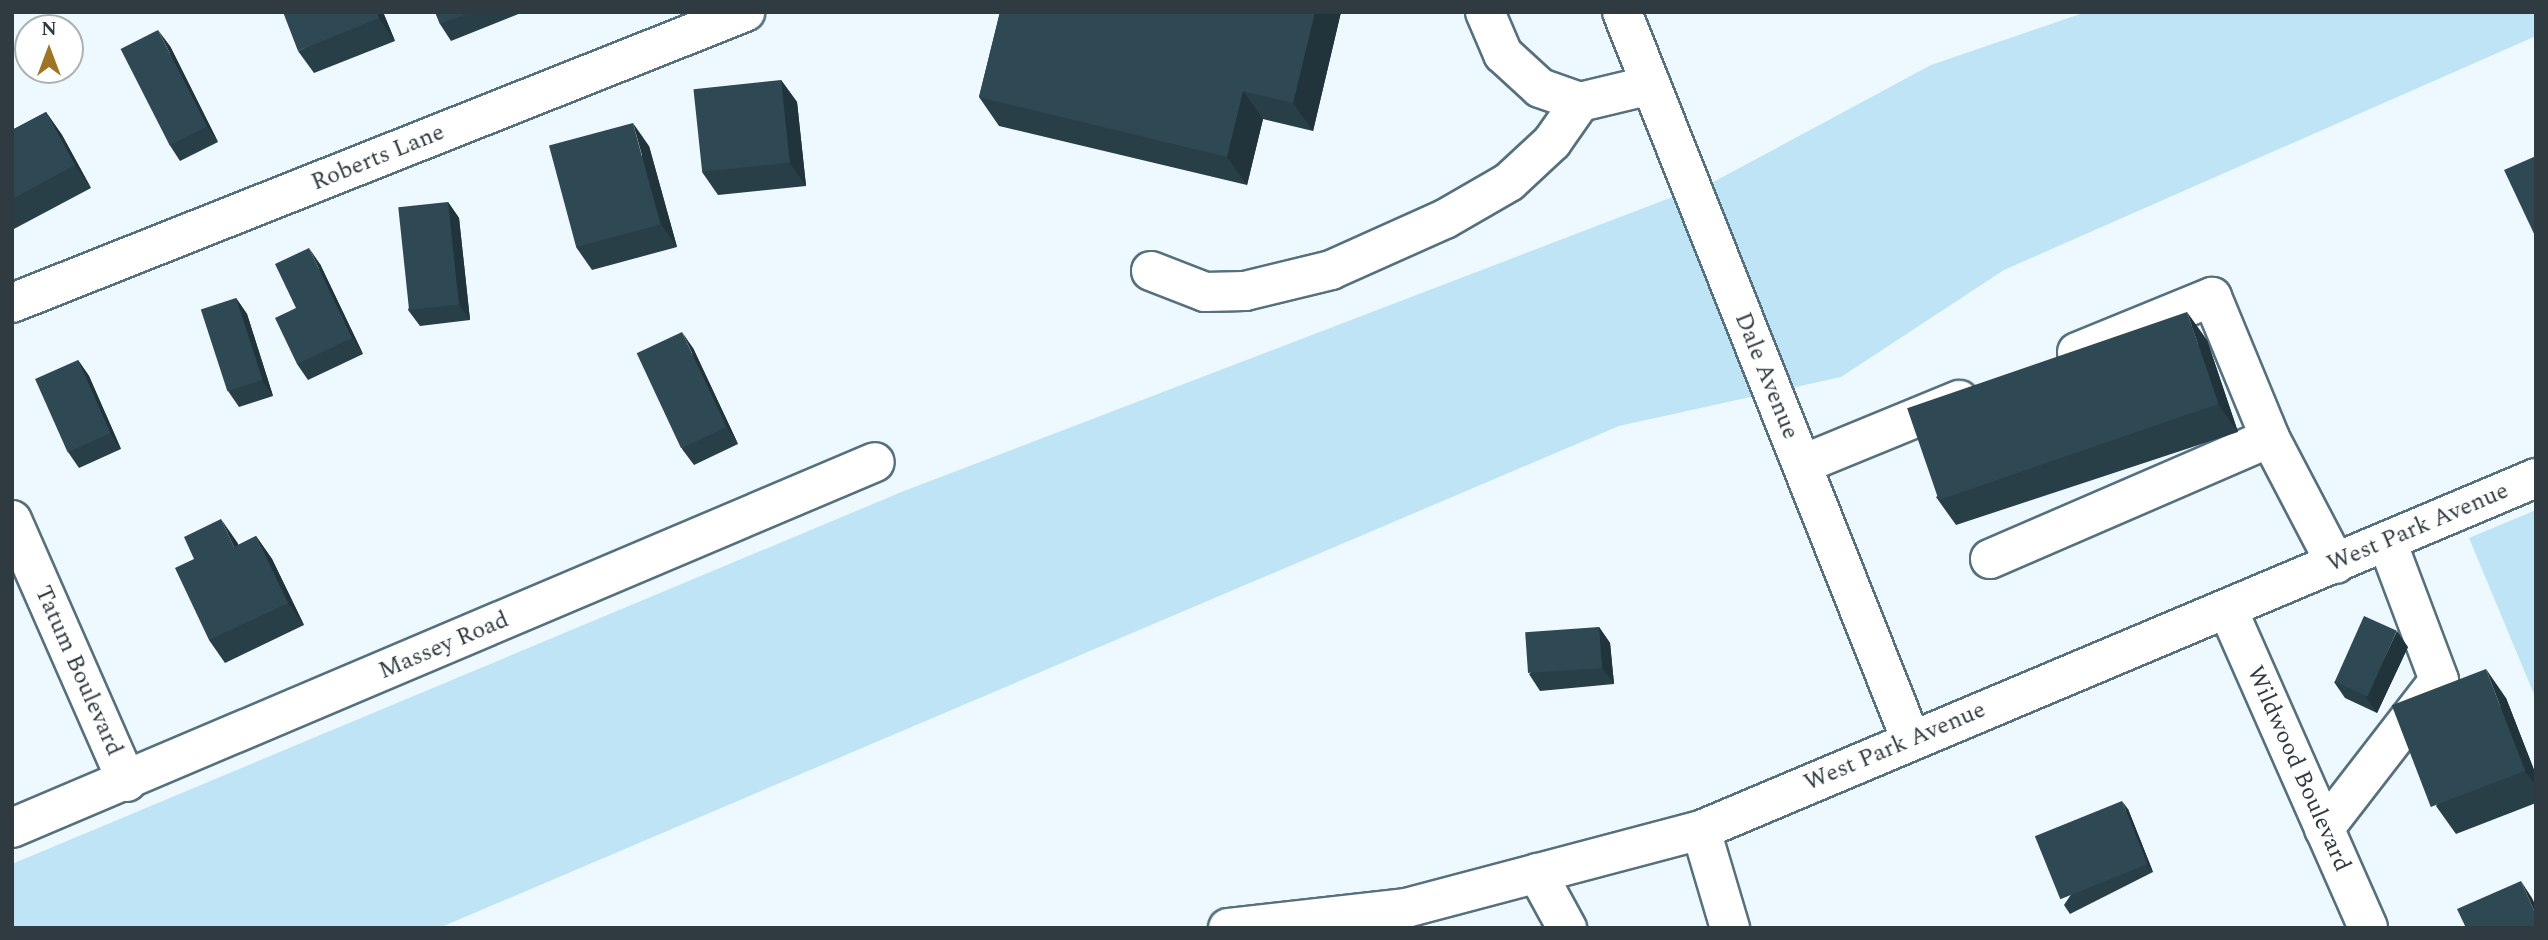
<!DOCTYPE html>
<style>
body{margin:0}
#map{position:relative;width:2548px;height:940px;overflow:hidden;background:#edf9ff;font-family:Spectral,serif}
div>[style]{position:absolute}
.green>*{inset:0;background:#bee4f6}
.roads{filter:drop-shadow(2px 0 #56707d) drop-shadow(-2px 0 #56707d) drop-shadow(0 2px #56707d) drop-shadow(0 -2px #56707d)}
.minor>*{height:38px;margin:-19px;padding:0 19px;transform-origin:19px;border-radius:19px;background:#fff}
.wall>*{inset:0;background:#283f48}
.shaded-wall>*{inset:0;background:#21333b}
.building>*{inset:0;background:#2f4954;transform-origin:0 0}
span{translate:-50% -50%;white-space:nowrap;text-align:center;line-height:1.15;-webkit-text-stroke:7px #fff;paint-order:stroke}
.street-label{font-size:24px;color:#2f3b41}
.frame{position:absolute;inset:0;border:14px solid #2f3b41;pointer-events:none}
.north{position:absolute;left:14px;top:14px;width:70px;height:70px;box-sizing:border-box;background:#fff;border:2px solid #acb1b3;border-radius:50%;rotate:0deg;font-size:19px;font-weight:700;line-height:28px;text-align:center;color:#2f3b41}
.north::after{content:'';display:block;margin:auto;width:24px;height:32px;background:#9f7424;clip-path:polygon(50% 0,100% 100%,50% 72%,0 100%)}
</style>
<div id="map">
<div class="green">
<div style="clip-path:polygon(2086px 12px,2536px 12px,2536px 36px,2004px 270px,1841px 377px,1619px 426px,439px 928px,12px 928px,12px 864px,904px 491px,1717px 180px,1931px 65px)"></div>
<div style="clip-path:polygon(2536px 510px,2536px 699px,2469px 538px)"></div>
</div>
<div class="roads">
<div class="minor">
<div style="left:1485px;top:12px;width:46px;rotate:66.8deg"></div>
<div style="left:1503px;top:54px;width:50px;rotate:42.6deg"></div>
<div style="left:1540px;top:88px;width:42px;rotate:19.3deg"></div>
<div style="left:1580px;top:102px;width:73px;rotate:-13.5deg"></div>
<div style="left:1622px;top:12px;width:783px;rotate:68.35deg"></div>
<div style="left:1151px;top:271px;width:58px;rotate:21.3deg"></div>
<div style="left:1205px;top:292px;width:40px;rotate:-1.4deg"></div>
<div style="left:1245px;top:291px;width:89px;rotate:-13.7deg"></div>
<div style="left:1331px;top:270px;width:125px;rotate:-24.1deg"></div>
<div style="left:1445px;top:219px;width:74px;rotate:-30deg"></div>
<div style="left:1509px;top:182px;width:59px;rotate:-42.9deg"></div>
<div style="left:1552px;top:142px;width:49px;rotate:-55deg"></div>
<div style="left:12px;top:303px;width:789px;rotate:-21.65deg"></div>
<div style="left:2077px;top:352px;width:146px;rotate:-22.2deg"></div>
<div style="left:2212px;top:297px;width:152px;rotate:67.6deg"></div>
<div style="left:1803px;top:464px;width:169px;rotate:-22.3deg"></div>
<div style="left:12px;top:520px;width:286px;rotate:66.3deg"></div>
<div style="left:1990px;top:559px;width:305px;rotate:-23.4deg"></div>
<div style="left:2270px;top:438px;width:142px;rotate:62.4deg"></div>
<div style="left:2228px;top:610px;width:347px;rotate:66.2deg"></div>
<div style="left:12px;top:828px;width:937px;rotate:-22.98deg"></div>
<div style="left:2324px;top:829px;width:188px;rotate:-52.3deg"></div>
<div style="left:2439px;top:680px;width:147px;rotate:-110.6deg"></div>
<div style="left:1701px;top:830px;width:102px;rotate:73.5deg"></div>
<div style="left:1537px;top:873px;width:63px;rotate:61.4deg"></div>
<div style="left:1228px;top:928px;width:179px;rotate:-6.4deg"></div>
<div style="left:1406px;top:908px;width:305px;rotate:-14.8deg"></div>
<div style="left:1701px;top:830px;width:906px;rotate:-22.86deg"></div>
</div>
</div>
<div class="wall">
<div style="clip-path:polygon(383px 12px,395px 41px,314px 73px,298px 51px)"></div>
<div style="clip-path:polygon(435px 12px,521px 12px,521px 13px,451px 41px,440px 24px)"></div>
<div style="clip-path:polygon(1000px 12px,1341px 12px,1313px 131px,1263px 119px,1247px 185px,999px 126px,979px 97px)"></div>
<div style="clip-path:polygon(170px 46px,218px 142px,180px 161px,169px 144px)"></div>
<div style="clip-path:polygon(781px 80px,797px 102px,806px 186px,718px 195px,702px 172px)"></div>
<div style="clip-path:polygon(46px 112px,62px 135px,91px 188px,12px 230px,12px 130px)"></div>
<div style="clip-path:polygon(649px 146px,677px 247px,592px 270px,576px 247px)"></div>
<div style="clip-path:polygon(448px 202px,459px 218px,470px 320px,420px 326px,408px 310px)"></div>
<div style="clip-path:polygon(320px 264px,363px 354px,308px 380px,297px 364px)"></div>
<div style="clip-path:polygon(236px 298px,247px 314px,273px 396px,239px 407px,228px 391px)"></div>
<div style="clip-path:polygon(2207px 340px,2238px 432px,1956px 525px,1936px 497px)"></div>
<div style="clip-path:polygon(693px 348px,738px 444px,694px 465px,682px 449px)"></div>
<div style="clip-path:polygon(78px 360px,89px 376px,121px 449px,79px 468px,68px 452px)"></div>
<div style="clip-path:polygon(256px 536px,272px 559px,304px 625px,225px 663px,209px 640px,237px 542px,238px 545px)"></div>
<div style="clip-path:polygon(1599px 627px,1610px 643px,1614px 684px,1540px 691px,1529px 674px)"></div>
<div style="clip-path:polygon(2408px 647px,2377px 713px,2345px 698px,2334px 682px)"></div>
<div style="clip-path:polygon(2506px 698px,2536px 775px,2536px 803px,2456px 834px,2436px 806px)"></div>
<div style="clip-path:polygon(2128px 809px,2153px 872px,2070px 914px,2064px 905px)"></div>
</div>
<div class="shaded-wall">
<div style="clip-path:polygon(376px 12px,383px 12px,395px 41px,379px 18px)"></div>
<div style="clip-path:polygon(1315px 12px,1341px 12px,1313px 131px,1293px 103px)"></div>
<div style="clip-path:polygon(158px 30px,170px 46px,218px 142px,207px 126px)"></div>
<div style="clip-path:polygon(781px 80px,797px 102px,806px 186px,790px 163px)"></div>
<div style="clip-path:polygon(1243px 91px,1263px 119px,1247px 185px,1227px 157px)"></div>
<div style="clip-path:polygon(46px 112px,62px 135px,91px 188px,75px 165px)"></div>
<div style="clip-path:polygon(633px 123px,649px 146px,677px 247px,661px 224px)"></div>
<div style="clip-path:polygon(448px 202px,459px 218px,470px 320px,459px 304px)"></div>
<div style="clip-path:polygon(309px 248px,320px 264px,363px 354px,352px 338px)"></div>
<div style="clip-path:polygon(236px 298px,247px 314px,273px 396px,262px 380px)"></div>
<div style="clip-path:polygon(2187px 312px,2207px 340px,2238px 432px,2218px 404px)"></div>
<div style="clip-path:polygon(682px 332px,693px 348px,738px 444px,727px 427px)"></div>
<div style="clip-path:polygon(78px 360px,89px 376px,121px 449px,110px 433px)"></div>
<div style="clip-path:polygon(221px 519px,237px 542px,250px 569px,234px 547px)"></div>
<div style="clip-path:polygon(256px 536px,272px 559px,304px 625px,288px 603px)"></div>
<div style="clip-path:polygon(1599px 627px,1610px 643px,1614px 684px,1602px 668px)"></div>
<div style="clip-path:polygon(2397px 631px,2408px 647px,2377px 713px,2366px 697px)"></div>
<div style="clip-path:polygon(2486px 669px,2506px 698px,2536px 775px,2536px 786px,2525px 771px)"></div>
<div style="clip-path:polygon(2122px 801px,2128px 809px,2153px 872px,2147px 864px)"></div>
<div style="clip-path:polygon(2521px 881px,2532px 898px,2536px 906px,2536px 915px)"></div>
</div>
<div class="building">
<div style="clip-path:polygon(283px 12px,376px 12px,379px 18px,298px 51px)"></div>
<div style="clip-path:polygon(435px 12px,471px 12px,440px 24px)"></div>
<div style="clip-path:polygon(1000px 12px,1315px 12px,1293px 103px,1243px 91px,1227px 157px,979px 97px)"></div>
<div style="left:158px;top:30px;width:108px;height:42px;rotate:63deg"></div>
<div style="left:781px;top:80px;width:83px;height:88px;rotate:84deg"></div>
<div style="clip-path:polygon(46px 112px,75px 165px,12px 199px,12px 130px)"></div>
<div style="left:633px;top:123px;width:105px;height:87px;rotate:75deg"></div>
<div style="clip-path:polygon(2536px 156px,2536px 238px,2504px 170px)"></div>
<div style="left:448px;top:202px;width:103px;height:50px;rotate:84deg"></div>
<div style="clip-path:polygon(309px 248px,352px 338px,297px 364px,275px 318px,296px 308px,275px 264px)"></div>
<div style="left:236px;top:298px;width:86px;height:37px;rotate:72deg"></div>
<div style="left:2187px;top:312px;width:97px;height:296px;rotate:71deg"></div>
<div style="left:682px;top:332px;width:105px;height:50px;rotate:65deg"></div>
<div style="left:78px;top:360px;width:80px;height:47px;rotate:66deg"></div>
<div style="clip-path:polygon(221px 519px,234px 547px,256px 536px,288px 603px,209px 640px,175px 568px,194px 559px,184px 537px)"></div>
<div style="left:2364px;top:616px;width:36px;height:72px;rotate:24deg"></div>
<div style="left:1599px;top:627px;width:41px;height:74px;rotate:86deg"></div>
<div style="left:2486px;top:669px;width:109px;height:101px;rotate:69deg"></div>
<div style="left:2122px;top:801px;width:68px;height:94px;rotate:68deg"></div>
<div style="clip-path:polygon(2521px 881px,2536px 915px,2536px 928px,2466px 928px,2457px 909px)"></div>
</div>
<div class="street-label">
<span style="left:378px;top:158px;rotate:-22deg">Roberts Lane</span>
<span style="left:1766px;top:376px;rotate:68deg">Dale Avenue</span>
<span style="left:2418px;top:528px;rotate:-23deg">West Park Avenue</span>
<span style="left:444px;top:646px;rotate:-23deg">Massey Road</span>
<span style="left:78px;top:671px;rotate:66deg">Tatum Boulevard</span>
<span style="left:1895px;top:747px;rotate:-23deg">West Park Avenue</span>
<span style="left:2298px;top:769px;rotate:66deg">Wildwood Boulevard</span>
</div>
<div class="frame"></div>
<div class="north">N</div>
</div>
